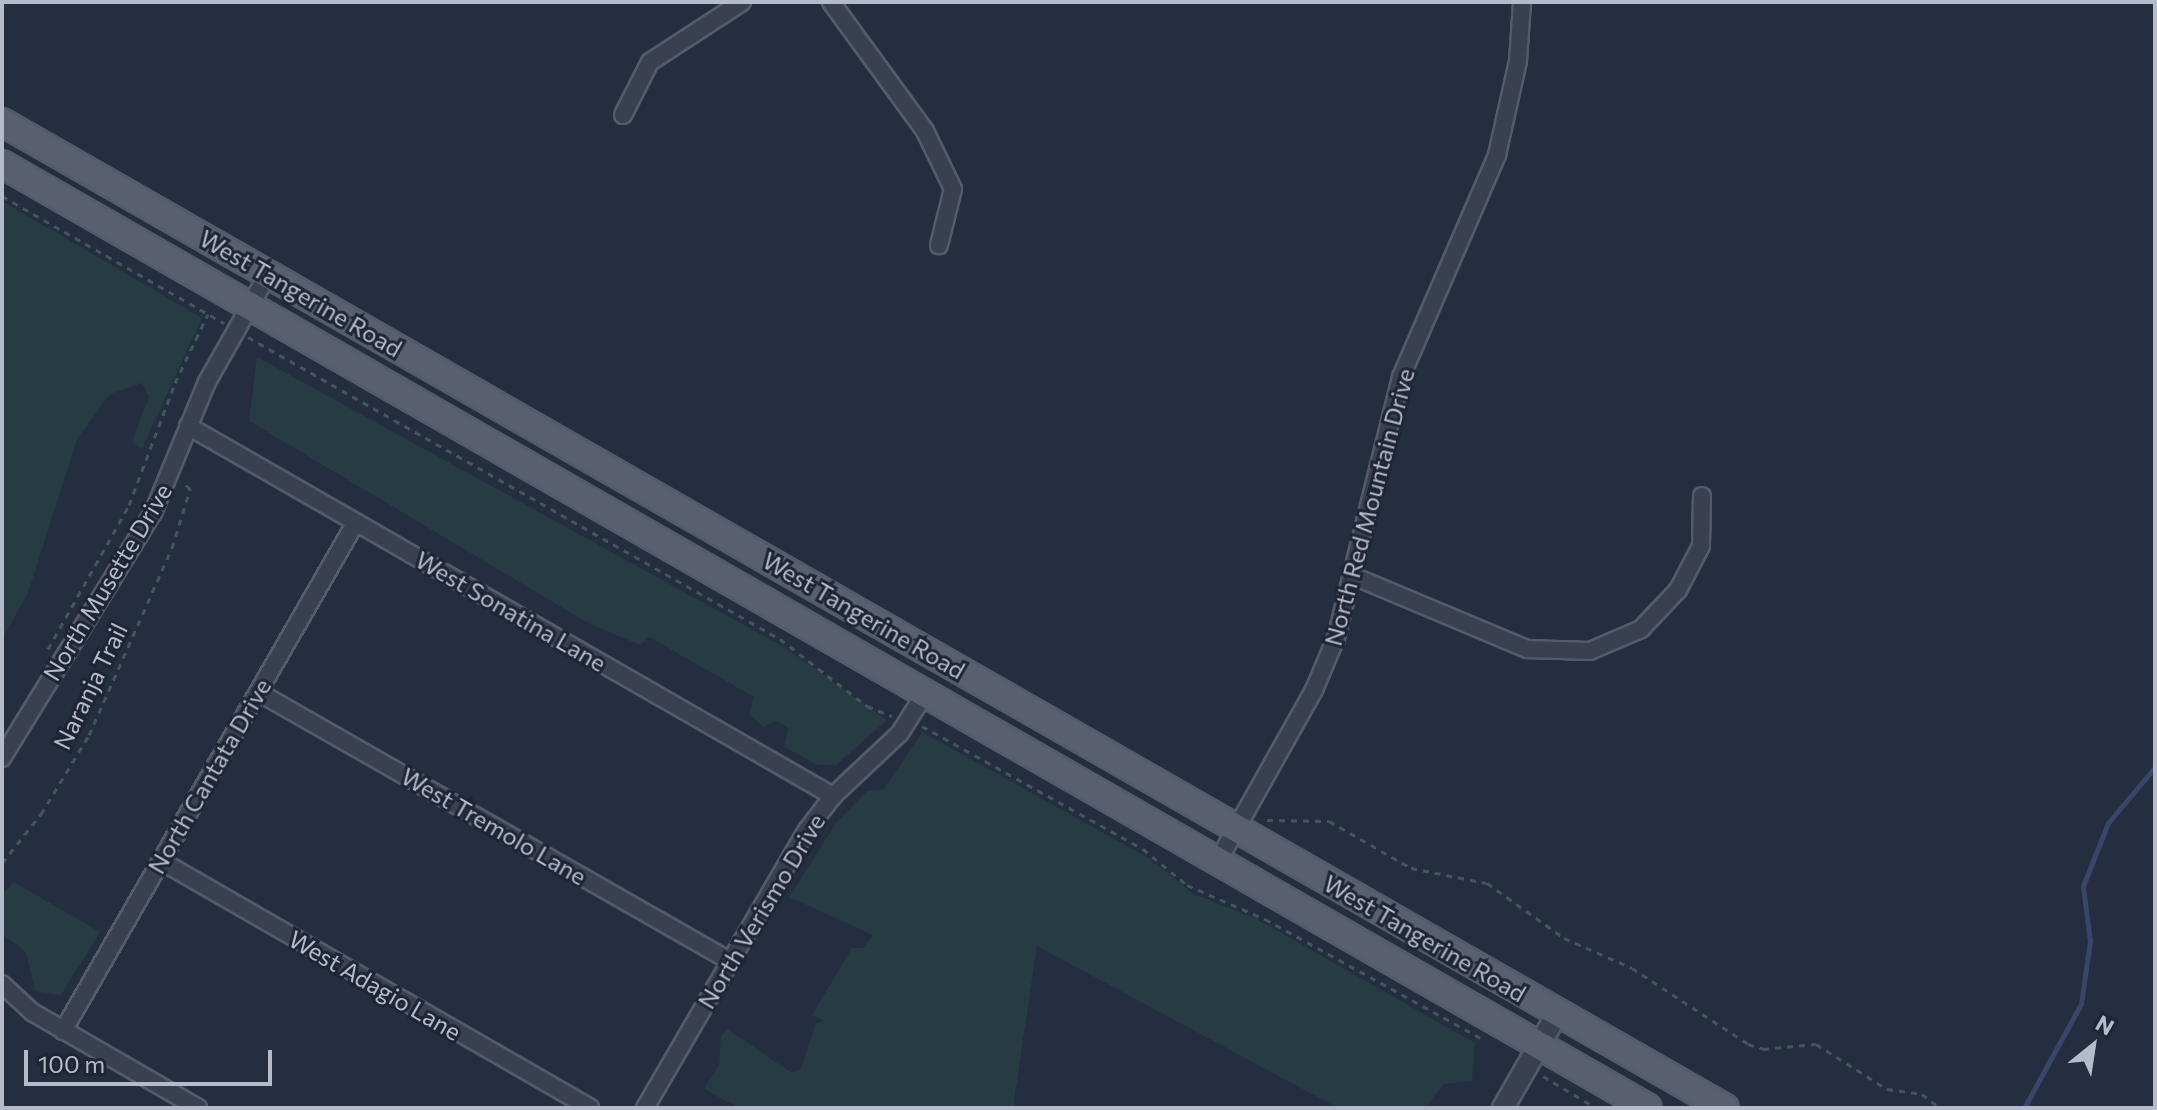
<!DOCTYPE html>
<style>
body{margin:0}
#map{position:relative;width:2157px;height:1110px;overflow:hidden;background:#252d41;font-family:Commissioner,sans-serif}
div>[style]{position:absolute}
.green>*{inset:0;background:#273b42}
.stream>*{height:5px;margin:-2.5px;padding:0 2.5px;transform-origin:2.5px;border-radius:2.5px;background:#384669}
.path>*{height:3px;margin-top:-1.5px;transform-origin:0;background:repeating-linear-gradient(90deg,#42575c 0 6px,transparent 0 12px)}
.roads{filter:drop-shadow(2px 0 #545b6b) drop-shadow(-2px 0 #545b6b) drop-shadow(0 2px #545b6b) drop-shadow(0 -2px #545b6b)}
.minor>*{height:16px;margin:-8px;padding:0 8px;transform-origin:8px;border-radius:8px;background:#394051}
.tertiary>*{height:20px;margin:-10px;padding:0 10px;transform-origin:10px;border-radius:10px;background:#394051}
.primary>*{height:26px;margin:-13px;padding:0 13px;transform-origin:13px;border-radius:13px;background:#575f71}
span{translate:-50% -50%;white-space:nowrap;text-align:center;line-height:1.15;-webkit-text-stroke:6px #1e2536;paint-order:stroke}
.street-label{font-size:24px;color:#b6bbcb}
.frame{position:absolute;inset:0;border:4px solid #b6bbcb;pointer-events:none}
.north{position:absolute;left:2053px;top:1006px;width:80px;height:80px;-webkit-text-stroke:6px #1e2536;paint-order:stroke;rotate:30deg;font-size:22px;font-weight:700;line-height:32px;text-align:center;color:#b6bbcb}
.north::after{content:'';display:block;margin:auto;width:28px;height:36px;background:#b6bbcb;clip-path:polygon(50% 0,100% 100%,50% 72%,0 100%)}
.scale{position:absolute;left:24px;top:1050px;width:248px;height:36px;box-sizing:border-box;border:4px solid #b6bbcb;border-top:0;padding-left:10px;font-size:24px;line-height:28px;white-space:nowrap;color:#b6bbcb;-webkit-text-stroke:6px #1e2536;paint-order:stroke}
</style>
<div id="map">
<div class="green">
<div style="clip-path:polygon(2px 201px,202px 318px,142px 449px,132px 442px,149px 397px,142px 383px,110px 394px,77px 439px,28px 593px,2px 639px)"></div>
<div style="clip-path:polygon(257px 357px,784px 647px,887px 720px,836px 765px,818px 765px,784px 747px,788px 728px,776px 721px,763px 727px,749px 714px,754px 697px,649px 637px,640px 645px,590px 624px,249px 421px)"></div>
<div style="clip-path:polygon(922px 732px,1147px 857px,1194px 894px,1255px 918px,1475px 1043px,1472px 1081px,1444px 1084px,1425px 1108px,1338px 1108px,1037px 946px,1013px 1108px,739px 1108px,704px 1089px,719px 1064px,721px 1036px,727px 1029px,792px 1073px,801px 1069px,816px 1023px,824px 1021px,812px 1015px,852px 948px,863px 948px,873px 935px,789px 897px,836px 823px,867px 791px,884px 789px)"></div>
<div style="clip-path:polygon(14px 882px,100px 932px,61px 995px,35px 991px,26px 952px,2px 934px,2px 895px)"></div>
</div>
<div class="stream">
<div style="left:2024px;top:1108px;width:119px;rotate:-61.3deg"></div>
<div style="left:2081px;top:1004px;width:64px;rotate:-81.9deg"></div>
<div style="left:2090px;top:941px;width:55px;rotate:-97.3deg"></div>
<div style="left:2083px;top:886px;width:68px;rotate:-68.4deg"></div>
<div style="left:2108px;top:823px;width:73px;rotate:-50deg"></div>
</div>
<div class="path">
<div style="left:2px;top:196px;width:256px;rotate:29.8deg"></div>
<div style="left:248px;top:337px;width:612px;rotate:29.58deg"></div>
<div style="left:780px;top:639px;width:110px;rotate:37.6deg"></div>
<div style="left:867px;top:706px;width:27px;rotate:22deg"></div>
<div style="left:48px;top:649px;width:165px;rotate:-60.6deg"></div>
<div style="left:129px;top:505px;width:130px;rotate:-69.3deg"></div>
<div style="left:175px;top:383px;width:76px;rotate:-64.4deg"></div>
<div style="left:922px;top:726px;width:253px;rotate:29.1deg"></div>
<div style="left:1143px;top:849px;width:57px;rotate:39.3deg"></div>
<div style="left:1187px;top:885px;width:85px;rotate:23.6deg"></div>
<div style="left:1265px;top:919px;width:252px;rotate:28.9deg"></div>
<div style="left:1267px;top:820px;width:62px;rotate:0.9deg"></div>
<div style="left:1329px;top:821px;width:95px;rotate:29.8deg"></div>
<div style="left:1411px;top:868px;width:77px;rotate:11.2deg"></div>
<div style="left:1487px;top:883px;width:95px;rotate:35.5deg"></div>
<div style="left:1564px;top:938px;width:74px;rotate:23.8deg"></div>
<div style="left:1632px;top:968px;width:139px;rotate:33.2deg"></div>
<div style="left:1748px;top:1044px;width:16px;rotate:18deg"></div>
<div style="left:1763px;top:1049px;width:53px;rotate:-5.4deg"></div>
<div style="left:1816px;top:1044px;width:84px;rotate:32.4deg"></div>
<div style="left:1887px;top:1089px;width:35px;rotate:8deg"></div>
<div style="left:1922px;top:1094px;width:23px;rotate:38deg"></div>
<div style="left:2px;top:863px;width:63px;rotate:-51.5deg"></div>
<div style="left:41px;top:814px;width:92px;rotate:-58.7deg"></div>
<div style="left:89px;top:735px;width:205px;rotate:-66.1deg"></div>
<div style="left:172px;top:548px;width:62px;rotate:-73deg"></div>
<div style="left:190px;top:489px;width:11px;rotate:-135deg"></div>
<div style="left:1543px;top:1076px;width:62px;rotate:31.1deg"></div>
</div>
<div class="roads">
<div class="minor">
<div style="left:831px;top:2px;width:160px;rotate:53.9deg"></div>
<div style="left:925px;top:131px;width:64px;rotate:64.2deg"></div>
<div style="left:953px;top:189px;width:58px;rotate:104deg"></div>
<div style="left:623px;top:115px;width:59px;rotate:-63deg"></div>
<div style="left:650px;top:62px;width:110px;rotate:-33.1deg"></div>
<div style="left:188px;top:426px;width:744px;rotate:29.84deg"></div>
<div style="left:1353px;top:576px;width:189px;rotate:22.8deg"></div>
<div style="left:1527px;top:649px;width:63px;rotate:1.8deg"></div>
<div style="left:1590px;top:651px;width:56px;rotate:-23.3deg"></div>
<div style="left:1641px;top:629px;width:54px;rotate:-46.5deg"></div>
<div style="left:1678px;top:590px;width:50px;rotate:-62.4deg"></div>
<div style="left:1701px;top:546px;width:50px;rotate:-88.9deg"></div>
<div style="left:258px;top:692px;width:543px;rotate:29.68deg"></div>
<div style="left:2px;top:758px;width:288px;rotate:-58.4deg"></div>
<div style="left:153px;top:513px;width:142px;rotate:-67.6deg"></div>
<div style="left:207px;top:382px;width:124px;rotate:-60.5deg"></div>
<div style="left:161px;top:861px;width:495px;rotate:29.9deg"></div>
<div style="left:1218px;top:861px;width:196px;rotate:-60.7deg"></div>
<div style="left:1314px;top:690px;width:56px;rotate:-67.1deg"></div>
<div style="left:1336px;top:638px;width:269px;rotate:-76deg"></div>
<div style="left:1401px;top:377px;width:242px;rotate:-66.6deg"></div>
<div style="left:1497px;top:155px;width:96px;rotate:-77.4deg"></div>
<div style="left:1518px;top:61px;width:59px;rotate:-86.1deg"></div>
<div style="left:2px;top:984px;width:41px;rotate:43deg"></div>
<div style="left:32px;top:1012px;width:192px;rotate:30deg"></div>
<div style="left:63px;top:1031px;width:587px;rotate:-60.07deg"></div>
<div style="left:645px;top:1108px;width:322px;rotate:-59.8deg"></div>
<div style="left:807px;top:830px;width:43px;rotate:-52.6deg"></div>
<div style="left:833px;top:796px;width:92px;rotate:-43.2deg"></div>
<div style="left:900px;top:733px;width:49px;rotate:-57.6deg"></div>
</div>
<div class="tertiary">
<div style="left:1503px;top:1108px;width:108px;rotate:-60.1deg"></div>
</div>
<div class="primary">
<div style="left:2px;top:122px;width:1985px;rotate:29.78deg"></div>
<div style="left:2px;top:164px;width:1897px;rotate:29.83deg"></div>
</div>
</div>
<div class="street-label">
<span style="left:301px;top:293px;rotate:30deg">West Tangerine Road</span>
<span style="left:1369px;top:507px;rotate:-75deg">North Red Mountain Drive</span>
<span style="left:107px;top:582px;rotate:-59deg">North Musette Drive</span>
<span style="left:511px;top:611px;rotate:30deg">West Sonatina Lane</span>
<span style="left:864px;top:615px;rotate:30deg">West Tangerine Road</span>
<span style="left:90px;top:686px;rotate:-64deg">Naranja Trail</span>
<span style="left:209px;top:776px;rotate:-60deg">North Cantata Drive</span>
<span style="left:494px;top:826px;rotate:30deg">West Tremolo Lane</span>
<span style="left:761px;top:911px;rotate:-59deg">North Verismo Drive</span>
<span style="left:1425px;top:938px;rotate:30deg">West Tangerine Road</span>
<span style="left:375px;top:985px;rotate:30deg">West Adagio Lane</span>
</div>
<div class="frame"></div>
<div class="north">N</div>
<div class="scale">100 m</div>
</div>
